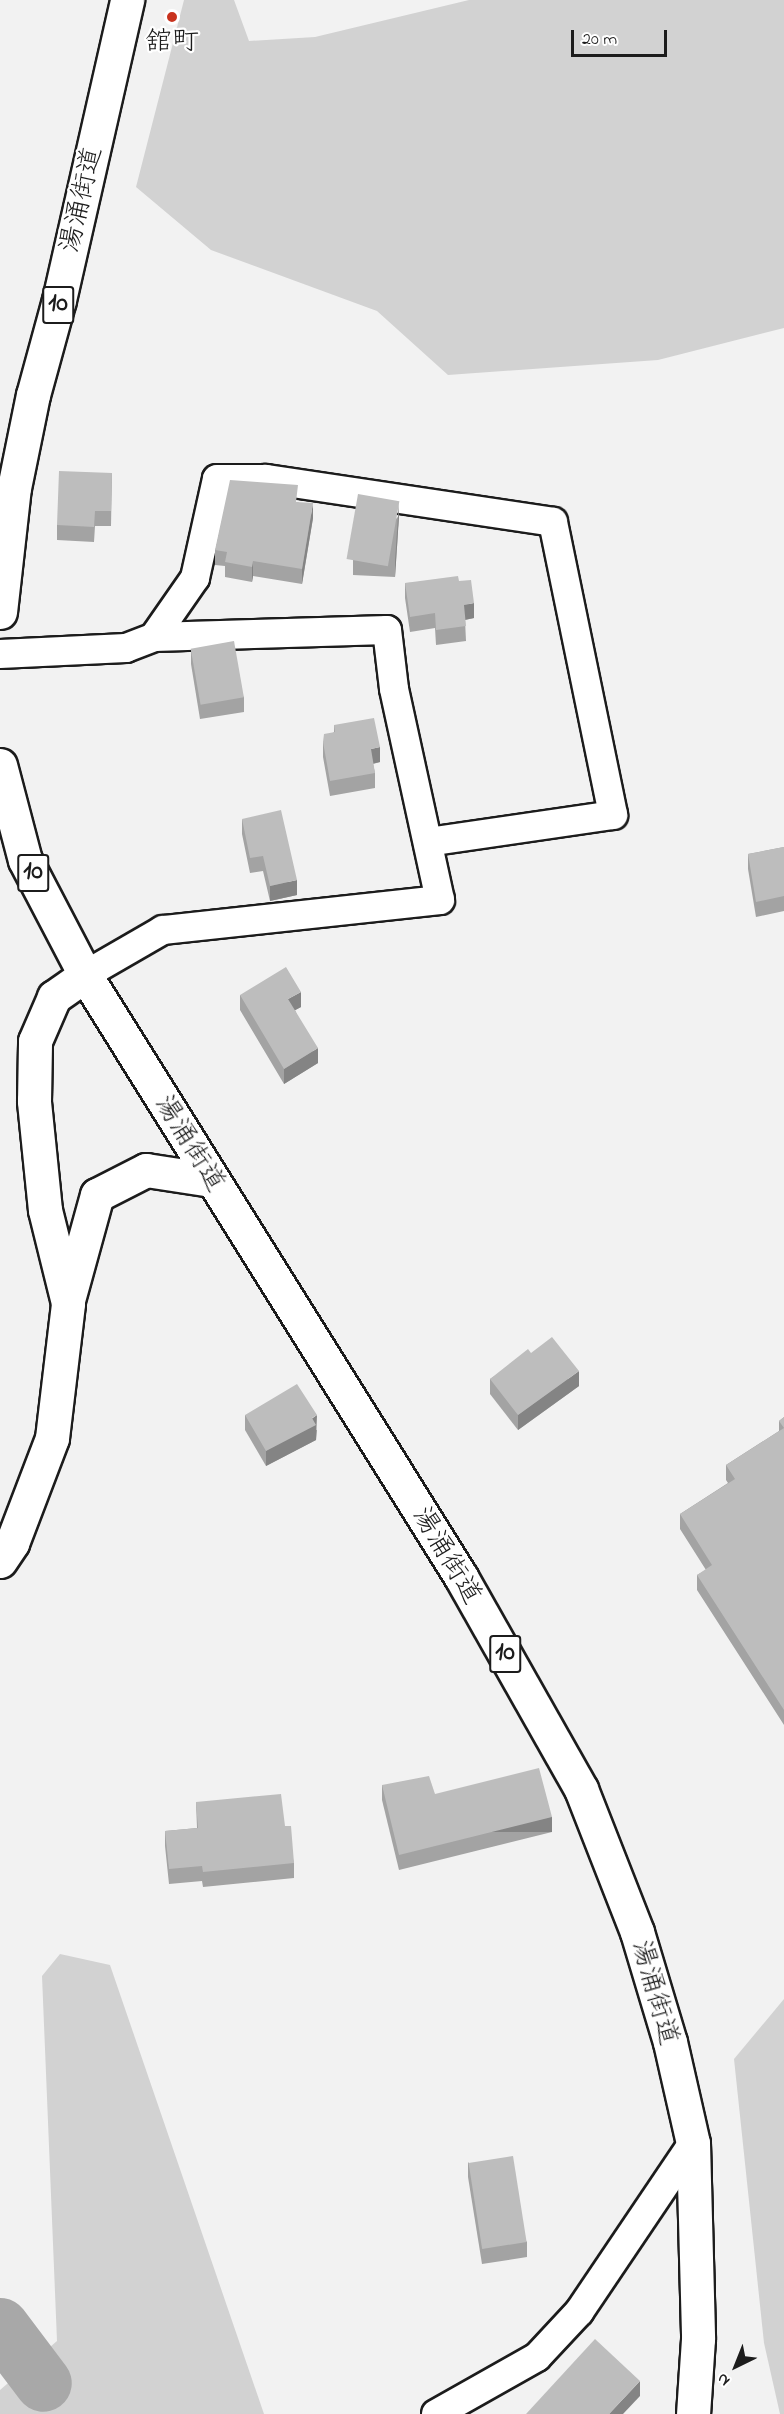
<!DOCTYPE html>
<meta charset="utf-8">
<style>
body{margin:0}
#map{position:relative;width:784px;height:2414px;overflow:hidden;background:#f2f2f2;font-family:"Indie Flower","Klee One",sans-serif}
div>[style]{position:absolute}
.green>*{inset:0;background:#d2d2d2}
.river>*{height:57px;margin:-28.5px;padding:0 28.5px;transform-origin:28.5px;border-radius:28.5px;background:#a8a8a8}
.roads{filter:drop-shadow(2px 0 #1c1c1c) drop-shadow(-2px 0 #1c1c1c) drop-shadow(0 2px #1c1c1c) drop-shadow(0 -2px #1c1c1c)}
.street>*{height:28px;margin:-14px;padding:0 14px;transform-origin:14px;border-radius:14px;background:#fff}
.secondary>*{height:33px;margin:-16.5px;padding:0 16.5px;transform-origin:16.5px;border-radius:16.5px;background:#fff}
.primary>*{height:33px;margin:-16.5px;padding:0 16.5px;transform-origin:16.5px;border-radius:16.5px;background:#fff}
.wall>*{inset:0;background:#a3a3a3}
.shaded-wall>*{inset:0;background:#848484;transform-origin:0 0}
.building>*{inset:0;background:#bdbdbd;transform-origin:0 0}
.dots>*{width:16px;height:16px;translate:-50% -50%;box-sizing:border-box;border:3px solid #fff;border-radius:50%}
span{translate:-50% -50%;white-space:nowrap;text-align:center;line-height:1.15;-webkit-text-stroke:4.5px #fff;paint-order:stroke}
.shield-label span{padding:2px 4px;background:#fff;border:2px solid;border-radius:4px;-webkit-text-stroke-width:0}
.shield-label{font-size:26px;color:#1c1c1c;font-weight:700}
.poi-label{font-size:27px;color:#1c1c1c}
.street-label{font-size:27px;color:#1c1c1c}
.north{position:absolute;left:706px;top:2336px;width:60px;height:60px;-webkit-text-stroke:4px #fff;paint-order:stroke;rotate:223deg;font-size:16px;font-weight:700;line-height:24px;text-align:center;color:#1c1c1c}
.north::after{content:'';display:block;margin:auto;width:21px;height:27px;background:#1c1c1c;clip-path:polygon(50% 0,100% 100%,50% 72%,0 100%)}
.scale{position:absolute;left:571px;top:30px;width:96px;height:27px;box-sizing:border-box;border:3px solid #1c1c1c;border-top:0;padding-left:8px;font-size:18px;line-height:21px;white-space:nowrap;color:#1c1c1c;-webkit-text-stroke:4px #fff;paint-order:stroke}
</style>
<div id="map">
<div class="green">
<div style="clip-path:polygon(184px 0,234px 0,249px 41px,315px 37px,469px 0,784px 0,784px 328px,658px 360px,448px 375px,377px 311px,211px 250px,136px 187px)"></div>
<div style="clip-path:polygon(60px 1954px,110px 1965px,264px 2414px,0 2414px,0 2390px,57px 2341px,42px 1976px)"></div>
<div style="clip-path:polygon(784px 1999px,784px 2414px,780px 2414px,764px 2343px,734px 2059px)"></div>
</div>
<div class="river">
<div style="left:0;top:2326px;width:71px;rotate:53deg"></div>
</div>
<div class="roads">
<div class="street">
<div style="left:154px;top:637px;width:72px;rotate:-55.2deg"></div>
<div style="left:195px;top:578px;width:101px;rotate:-77.5deg"></div>
<div style="left:217px;top:479px;width:49px"></div>
<div style="left:266px;top:479px;width:290px;rotate:8.5deg"></div>
<div style="left:553px;top:522px;width:299px;rotate:78.4deg"></div>
<div style="left:613px;top:815px;width:187px;rotate:171.7deg"></div>
<div style="left:0;top:654px;width:126px;rotate:-2.7deg"></div>
<div style="left:126px;top:648px;width:30px;rotate:-21deg"></div>
<div style="left:154px;top:637px;width:233px;rotate:-1.7deg"></div>
<div style="left:387px;top:630px;width:59px;rotate:83.2deg"></div>
<div style="left:394px;top:689px;width:216px;rotate:77.7deg"></div>
<div style="left:440px;top:900px;width:279px;rotate:173.8deg"></div>
<div style="left:163px;top:930px;width:90px;rotate:150deg"></div>
<div style="left:436px;top:2414px;width:116px;rotate:-29.4deg"></div>
<div style="left:537px;top:2357px;width:62px;rotate:-47deg"></div>
<div style="left:579px;top:2312px;width:204px;rotate:-56deg"></div>
</div>
<div class="secondary">
<div style="left:68px;top:1300px;width:109px;rotate:-74.6deg"></div>
<div style="left:97px;top:1195px;width:55px;rotate:-27deg"></div>
<div style="left:146px;top:1170px;width:66px;rotate:8.7deg"></div>
<div style="left:0;top:1561px;width:22px;rotate:-56deg"></div>
<div style="left:12px;top:1543px;width:112px;rotate:-69.1deg"></div>
<div style="left:52px;top:1438px;width:136px;rotate:-83.2deg"></div>
<div style="left:68px;top:1303px;width:96px;rotate:-103.9deg"></div>
<div style="left:45px;top:1210px;width:110px;rotate:-95.8deg"></div>
<div style="left:34px;top:1101px;width:60px;rotate:-89deg"></div>
<div style="left:35px;top:1041px;width:48px;rotate:-66.6deg"></div>
<div style="left:54px;top:997px;width:38px;rotate:-35deg"></div>
</div>
<div class="primary">
<div style="left:0;top:612px;width:125px;rotate:-83.6deg"></div>
<div style="left:14px;top:488px;width:95px;rotate:-78.5deg"></div>
<div style="left:33px;top:395px;width:98px;rotate:-74.7deg"></div>
<div style="left:59px;top:300px;width:308px;rotate:-77.2deg"></div>
<div style="left:0;top:765px;width:98px;rotate:75.3deg"></div>
<div style="left:25px;top:860px;width:130px;rotate:62.4deg"></div>
<div style="left:85px;top:975px;width:710px;rotate:58.01deg"></div>
<div style="left:461px;top:1577px;width:244px;rotate:60.5deg"></div>
<div style="left:581px;top:1789px;width:154px;rotate:68.6deg"></div>
<div style="left:637px;top:1932px;width:115px;rotate:73.3deg"></div>
<div style="left:670px;top:2042px;width:104px;rotate:77.2deg"></div>
<div style="left:693px;top:2143px;width:196px;rotate:88.5deg"></div>
<div style="left:698px;top:2339px;width:75px;rotate:93.8deg"></div>
</div>
</div>
<div class="wall">
<div style="clip-path:polygon(112px 473px,111px 526px,95px 526px,94px 542px,57px 540px,57px 525px)"></div>
<div style="clip-path:polygon(298px 502px,313px 518px,302px 584px,253px 576px,252px 582px,225px 577px,225px 566px,215px 565px,215px 550px)"></div>
<div style="clip-path:polygon(399px 516px,395px 577px,353px 575px,353px 560px)"></div>
<div style="clip-path:polygon(459px 581px,474px 618px,465px 620px,466px 641px,436px 645px,435px 628px,410px 632px,405px 598px,405px 583px)"></div>
<div style="clip-path:polygon(191px 649px,244px 697px,244px 712px,200px 719px,191px 664px)"></div>
<div style="clip-path:polygon(334px 725px,380px 762px,373px 764px,375px 773px,375px 788px,330px 796px,323px 757px,323px 742px,334px 732px)"></div>
<div style="clip-path:polygon(242px 819px,297px 895px,270px 901px,263px 871px,250px 873px,242px 834px)"></div>
<div style="clip-path:polygon(784px 847px,784px 911px,756px 917px,748px 869px,748px 854px)"></div>
<div style="clip-path:polygon(240px 995px,301px 1007px,295px 1010px,318px 1063px,284px 1084px,240px 1010px)"></div>
<div style="clip-path:polygon(531px 1353px,579px 1386px,518px 1430px,490px 1394px,490px 1379px)"></div>
<div style="clip-path:polygon(245px 1415px,317px 1430px,316px 1440px,266px 1466px,245px 1430px)"></div>
<div style="clip-path:polygon(784px 1417px,784px 1725px,697px 1590px,697px 1575px,706px 1570px,680px 1529px,680px 1514px,728px 1483px,726px 1480px,726px 1465px,779px 1431px,779px 1421px)"></div>
<div style="clip-path:polygon(382px 1785px,435px 1794px,552px 1832px,399px 1870px,382px 1800px)"></div>
<div style="clip-path:polygon(196px 1802px,285px 1826px,294px 1863px,294px 1878px,203px 1887px,202px 1881px,169px 1884px,165px 1846px,165px 1831px,197px 1828px)"></div>
<div style="clip-path:polygon(468px 2162px,527px 2242px,527px 2257px,482px 2264px,468px 2177px)"></div>
</div>
<div class="shaded-wall">
<div style="clip-path:polygon(399px 501px,399px 516px,395px 577px,395px 562px)"></div>
<div style="clip-path:polygon(313px 503px,313px 518px,302px 584px,302px 569px)"></div>
<div style="clip-path:polygon(253px 561px,253px 576px,252px 582px,252px 567px)"></div>
<div style="clip-path:polygon(474px 603px,474px 618px,464px 620px,464px 605px)"></div>
<div style="clip-path:polygon(380px 747px,380px 762px,371px 764px,371px 749px)"></div>
<div style="clip-path:polygon(297px 880px,297px 895px,270px 901px,270px 886px)"></div>
<div style="clip-path:polygon(301px 992px,301px 1007px,288px 1014px,288px 999px)"></div>
<div style="clip-path:polygon(318px 1048px,318px 1063px,284px 1084px,284px 1069px)"></div>
<div style="clip-path:polygon(579px 1371px,579px 1386px,518px 1430px,518px 1415px)"></div>
<div style="clip-path:polygon(317px 1415px,316px 1440px,266px 1466px,266px 1451px)"></div>
<div style="left:552px;top:1817px;width:15px;height:158px;rotate:90deg"></div>
<div style="clip-path:polygon(640px 2381px,640px 2396px,623px 2414px,609px 2414px)"></div>
</div>
<div class="building">
<div style="clip-path:polygon(59px 471px,112px 473px,111px 511px,95px 511px,94px 527px,57px 525px)"></div>
<div style="clip-path:polygon(230px 480px,298px 485px,296px 502px,313px 503px,302px 569px,253px 561px,252px 567px,225px 562px,227px 552px,215px 550px)"></div>
<div style="left:358px;top:494px;width:42px;height:66px;rotate:10deg"></div>
<div style="clip-path:polygon(458px 576px,459px 581px,471px 580px,474px 603px,464px 605px,466px 626px,436px 630px,435px 613px,410px 617px,405px 583px)"></div>
<div style="left:234px;top:641px;width:57px;height:44px;rotate:80deg"></div>
<div style="clip-path:polygon(374px 718px,380px 747px,371px 749px,375px 773px,330px 781px,323px 742px,324px 734px,335px 732px,334px 725px)"></div>
<div style="clip-path:polygon(281px 810px,297px 880px,270px 886px,263px 856px,250px 858px,242px 819px)"></div>
<div style="clip-path:polygon(784px 847px,784px 896px,756px 902px,748px 854px)"></div>
<div style="clip-path:polygon(286px 967px,301px 992px,288px 999px,318px 1048px,284px 1069px,240px 995px)"></div>
<div style="clip-path:polygon(552px 1337px,579px 1371px,518px 1415px,490px 1379px,528px 1349px,531px 1353px)"></div>
<div style="clip-path:polygon(297px 1384px,317px 1415px,312px 1418px,316px 1425px,266px 1451px,245px 1415px)"></div>
<div style="clip-path:polygon(784px 1417px,784px 1428px,779px 1421px)"></div>
<div style="clip-path:polygon(784px 1428px,784px 1710px,697px 1575px,712px 1565px,680px 1514px,735px 1479px,726px 1465px)"></div>
<div style="clip-path:polygon(539px 1768px,552px 1817px,399px 1855px,382px 1785px,429px 1776px,435px 1794px)"></div>
<div style="clip-path:polygon(281px 1794px,285px 1826px,291px 1826px,294px 1863px,203px 1872px,202px 1866px,169px 1869px,165px 1831px,198px 1828px,196px 1802px)"></div>
<div style="left:513px;top:2156px;width:87px;height:45px;rotate:81deg"></div>
<div style="clip-path:polygon(595px 2339px,640px 2381px,609px 2414px,526px 2414px)"></div>
</div>
<div class="dots">
<div style="left:172px;top:17px;background:#c8321e"></div>
</div>
<div class="shield-label">
<span style="left:58px;top:305px">10</span>
<span style="left:33px;top:873px">10</span>
<span style="left:505px;top:1654px">10</span>
</div>
<div class="poi-label">
<span style="left:172px;top:43px">舘町</span>
</div>
<div class="street-label">
<span style="left:82px;top:200px;rotate:-77deg">湯涌街道</span>
<span style="left:189px;top:1144px;rotate:58deg">湯涌街道</span>
<span style="left:446px;top:1556px;rotate:59deg">湯涌街道</span>
<span style="left:654px;top:1993px;rotate:74deg">湯涌街道</span>
</div>
<div class="north">N</div>
<div class="scale">20 m</div>
</div>
